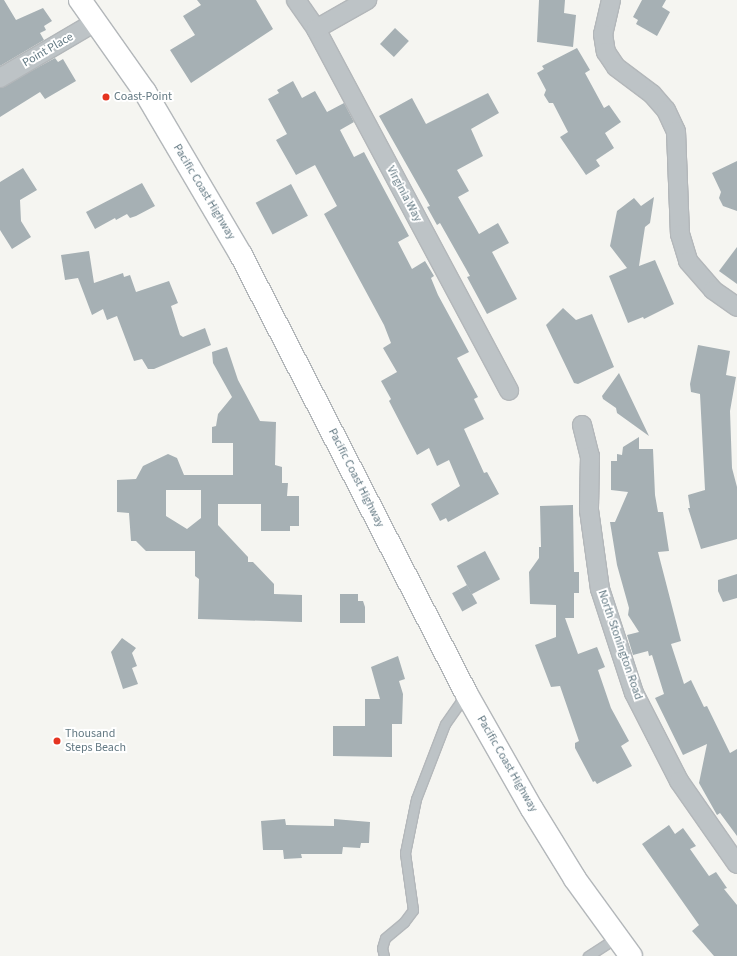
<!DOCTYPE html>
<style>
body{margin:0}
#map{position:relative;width:737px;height:956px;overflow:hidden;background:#f5f5f1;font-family:"Source Sans 3",sans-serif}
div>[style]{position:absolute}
.building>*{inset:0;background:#a6b0b4;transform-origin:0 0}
.roads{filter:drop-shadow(1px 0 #b3b7ba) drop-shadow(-1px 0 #b3b7ba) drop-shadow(0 1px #b3b7ba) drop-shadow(0 -1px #b3b7ba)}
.lane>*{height:9px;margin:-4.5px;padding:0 4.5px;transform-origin:4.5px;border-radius:4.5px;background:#bdc3c6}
.street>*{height:18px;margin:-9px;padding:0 9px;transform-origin:9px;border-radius:9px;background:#bdc3c6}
.highway>*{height:22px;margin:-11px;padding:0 11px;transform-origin:11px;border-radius:11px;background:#fff}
.dots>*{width:11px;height:11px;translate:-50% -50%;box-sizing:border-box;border:2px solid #fff;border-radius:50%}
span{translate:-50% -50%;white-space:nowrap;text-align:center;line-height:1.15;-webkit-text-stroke:4px #fff;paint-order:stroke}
.street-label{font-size:12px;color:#637983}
.poi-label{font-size:12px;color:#637983}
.left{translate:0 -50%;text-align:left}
</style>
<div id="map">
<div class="building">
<div style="clip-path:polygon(0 0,4px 0,16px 20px,43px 8px,52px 21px,44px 26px,46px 30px,40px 33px,44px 40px,0 66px)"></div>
<div style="clip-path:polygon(197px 0,256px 0,273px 29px,191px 83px,170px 50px,195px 35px,183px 16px,201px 5px)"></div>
<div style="clip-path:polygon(539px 0,565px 0,564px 13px,576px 15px,573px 47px,537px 42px)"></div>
<div style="clip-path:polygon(642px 0,666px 0,662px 7px,670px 12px,657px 36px,636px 24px,638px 20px,633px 17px)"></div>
<div style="left:395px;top:28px;width:19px;height:22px;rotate:43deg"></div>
<div style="clip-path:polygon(577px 48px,590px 70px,585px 73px,604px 108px,609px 105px,621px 122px,605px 133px,614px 148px,596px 160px,600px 166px,586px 175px,560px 137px,568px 132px,553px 103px,549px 103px,544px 95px,546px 90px,537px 73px,544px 69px,542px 66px)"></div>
<div style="clip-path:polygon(55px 58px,58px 62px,63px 59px,76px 81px,45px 99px,40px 92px,0 117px,0 88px)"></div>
<div style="clip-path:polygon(293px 81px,302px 98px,315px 91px,327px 112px,344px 103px,354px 122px,340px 130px,354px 157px,364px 152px,409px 236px,398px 242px,412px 269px,425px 261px,434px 276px,431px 278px,438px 295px,469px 352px,457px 358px,478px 397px,474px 399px,484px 419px,464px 429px,484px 473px,487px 472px,499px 494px,448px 522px,446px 518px,440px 521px,431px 504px,460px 486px,449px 460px,437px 466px,429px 448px,417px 455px,389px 401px,391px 399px,381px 381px,397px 372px,383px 348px,391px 343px,384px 325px,324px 214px,337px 206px,315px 165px,296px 175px,276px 140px,287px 134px,268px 99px,279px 93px,277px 90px)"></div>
<div style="clip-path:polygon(488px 93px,499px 113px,471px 129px,483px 156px,457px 170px,469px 191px,458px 197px,479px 234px,498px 223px,509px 243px,492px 252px,517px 299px,487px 314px,467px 277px,470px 276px,440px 223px,437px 225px,427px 207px,430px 206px,379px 116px,412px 98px,426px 124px)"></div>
<div style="clip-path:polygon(737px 161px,737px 211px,723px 206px,719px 198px,721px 192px,712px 173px)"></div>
<div style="clip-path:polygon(23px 168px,37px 190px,20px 200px,21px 221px,31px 237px,12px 249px,0 230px,0 182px)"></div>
<div style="clip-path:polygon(142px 183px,155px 206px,136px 216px,130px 218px,127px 214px,116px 220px,115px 218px,95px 229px,86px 212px)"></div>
<div style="left:291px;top:184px;width:36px;height:40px;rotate:62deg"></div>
<div style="clip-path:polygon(654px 197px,650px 223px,645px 227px,639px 266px,655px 260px,674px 304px,644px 319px,643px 317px,628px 323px,609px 276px,627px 268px,610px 246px,617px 211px,634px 198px,641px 206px)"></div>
<div style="clip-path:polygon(737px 247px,737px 284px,719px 271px)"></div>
<div style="clip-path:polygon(89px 251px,94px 283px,123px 273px,124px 277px,130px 275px,136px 292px,169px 281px,178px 303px,171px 306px,180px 335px,183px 337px,205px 328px,211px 345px,154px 369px,148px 369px,142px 359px,134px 361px,117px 316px,107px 320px,103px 309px,92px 315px,78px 278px,65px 280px,61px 255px)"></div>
<div style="clip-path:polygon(563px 308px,576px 320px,592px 314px,614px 367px,578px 384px,574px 383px,546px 325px)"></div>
<div style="clip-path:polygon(698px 345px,730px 351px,726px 375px,736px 377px,730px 411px,732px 468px,737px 487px,737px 539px,701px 549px,688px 508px,690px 508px,688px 495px,705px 490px,700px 394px,691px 392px,690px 384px)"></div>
<div style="clip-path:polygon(evenodd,227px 347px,238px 380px,260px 421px,276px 422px,275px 465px,282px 467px,282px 483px,288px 483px,287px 496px,299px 496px,299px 526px,290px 526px,290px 531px,261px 531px,261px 504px,218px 504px,218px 525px,248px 557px,248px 562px,253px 562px,274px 584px,274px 594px,302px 595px,302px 622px,198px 619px,199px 579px,195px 576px,195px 551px,146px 551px,136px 541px,131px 541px,129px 513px,117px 512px,117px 480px,136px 479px,143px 466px,168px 454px,177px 458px,184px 475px,233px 475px,233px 443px,212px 443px,212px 427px,216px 426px,218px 414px,232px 397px,213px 363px,212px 352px,227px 347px,166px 490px,201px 490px,201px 518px,187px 529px,166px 516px,166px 490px)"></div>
<div style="clip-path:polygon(619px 373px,649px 436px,617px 413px,616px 408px,603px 399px,602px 396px)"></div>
<div style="clip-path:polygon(639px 437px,639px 449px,653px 449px,655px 495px,658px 512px,663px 512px,669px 551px,658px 552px,681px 641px,671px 644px,684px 684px,691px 680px,704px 707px,707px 706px,730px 753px,737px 749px,737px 836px,720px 813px,717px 815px,699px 783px,707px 744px,683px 755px,655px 698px,664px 694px,652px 655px,649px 656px,648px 651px,633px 655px,627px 635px,639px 632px,628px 615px,629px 608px,617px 565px,610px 522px,615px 522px,628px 492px,611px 490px,611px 461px,617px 461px,617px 454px,622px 455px,623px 447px)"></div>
<div style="clip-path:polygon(573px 505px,574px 572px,579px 572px,579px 593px,574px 593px,574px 618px,565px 618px,578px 654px,597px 647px,605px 667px,598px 670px,611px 708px,629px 741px,621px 746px,632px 766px,597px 784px,595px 781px,593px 782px,575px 748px,575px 743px,579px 741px,560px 686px,551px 687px,535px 645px,556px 637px,556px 605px,530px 604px,529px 572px,539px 558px,539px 547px,541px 547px,540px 506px)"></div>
<div style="left:485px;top:551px;width:32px;height:32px;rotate:62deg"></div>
<div style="clip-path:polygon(737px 574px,737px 598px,723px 602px,718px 591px,718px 580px)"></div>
<div style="left:467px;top:585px;width:21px;height:17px;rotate:61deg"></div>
<div style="clip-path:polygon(340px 594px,358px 594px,358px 601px,363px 601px,365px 607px,365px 623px,340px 623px)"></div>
<div style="clip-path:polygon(122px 638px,136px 648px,132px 653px,137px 666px,132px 668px,138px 684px,123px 689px,111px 652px)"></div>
<div style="clip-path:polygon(398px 656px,405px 679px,399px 681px,403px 694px,402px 724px,392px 724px,392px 757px,333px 756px,333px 726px,365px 726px,365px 699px,380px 699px,371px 667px)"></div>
<div style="clip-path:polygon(285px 819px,286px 825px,334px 826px,334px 819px,370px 822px,369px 843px,361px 843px,360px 848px,343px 847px,342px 854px,301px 854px,302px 858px,284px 859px,283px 850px,263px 850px,261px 821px)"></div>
<div style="clip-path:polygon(669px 825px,675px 834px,683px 828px,696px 846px,690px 849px,709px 876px,716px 872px,727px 888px,724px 889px,737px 905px,737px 956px,714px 956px,692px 931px,699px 925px,642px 844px)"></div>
</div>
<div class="roads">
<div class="lane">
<div style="left:384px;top:956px;width:8px;rotate:-104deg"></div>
<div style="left:382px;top:948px;width:10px;rotate:-73deg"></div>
<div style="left:385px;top:938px;width:25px;rotate:-40deg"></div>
<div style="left:404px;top:922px;width:15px;rotate:-53deg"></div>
<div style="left:413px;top:910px;width:58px;rotate:-98deg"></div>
<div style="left:405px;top:853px;width:55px;rotate:-78.5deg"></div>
<div style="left:416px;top:799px;width:80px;rotate:-68.9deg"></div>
<div style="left:445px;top:724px;width:37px;rotate:-55deg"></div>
<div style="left:588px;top:956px;width:35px;rotate:-33deg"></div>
</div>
<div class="street">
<div style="left:296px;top:0;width:35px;rotate:55deg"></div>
<div style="left:316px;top:29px;width:410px;rotate:61.9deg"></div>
<div style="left:611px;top:0;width:35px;rotate:103deg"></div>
<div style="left:603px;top:34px;width:18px;rotate:81deg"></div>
<div style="left:606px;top:52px;width:18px;rotate:56deg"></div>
<div style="left:616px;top:67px;width:45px;rotate:36.9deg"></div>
<div style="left:652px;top:94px;width:21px;rotate:49deg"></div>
<div style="left:666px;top:110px;width:23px;rotate:65deg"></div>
<div style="left:676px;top:131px;width:103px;rotate:87.8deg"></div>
<div style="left:680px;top:234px;width:28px;rotate:73deg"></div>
<div style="left:688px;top:261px;width:38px;rotate:49deg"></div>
<div style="left:713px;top:290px;width:29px;rotate:35deg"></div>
<div style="left:316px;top:29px;width:59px;rotate:-29.6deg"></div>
<div style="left:0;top:78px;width:110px;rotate:-30.5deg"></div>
<div style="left:582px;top:425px;width:32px;rotate:76deg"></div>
<div style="left:590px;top:456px;width:54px;rotate:91.1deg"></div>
<div style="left:589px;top:510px;width:80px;rotate:82.1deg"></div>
<div style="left:600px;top:589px;width:109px;rotate:71.9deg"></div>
<div style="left:634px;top:693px;width:99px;rotate:62.9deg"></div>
<div style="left:679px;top:781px;width:101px;rotate:55.1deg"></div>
</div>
<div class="highway">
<div style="left:80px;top:0;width:113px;rotate:54.8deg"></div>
<div style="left:145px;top:92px;width:189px;rotate:59.5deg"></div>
<div style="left:241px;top:255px;width:492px;rotate:62.8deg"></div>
<div style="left:466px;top:693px;width:133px;rotate:60.4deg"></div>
<div style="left:532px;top:809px;width:82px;rotate:58.4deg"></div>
<div style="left:575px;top:879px;width:95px;rotate:54deg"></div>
</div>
</div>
<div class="dots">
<div style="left:106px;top:97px;background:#e53421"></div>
<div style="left:57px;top:741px;background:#e53421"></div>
</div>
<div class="street-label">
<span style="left:48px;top:50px;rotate:-30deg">Point Place</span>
<span style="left:204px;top:192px;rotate:59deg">Pacific Coast Highway</span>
<span style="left:404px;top:194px;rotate:62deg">Virginia Way</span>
<span style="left:356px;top:478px;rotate:63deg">Pacific Coast Highway</span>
<span style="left:620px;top:645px;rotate:71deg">North Stonington Road</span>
<span style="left:507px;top:764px;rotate:60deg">Pacific Coast Highway</span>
</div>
<div class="poi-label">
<span class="left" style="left:114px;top:97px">Coast-Point</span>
<span class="left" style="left:65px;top:741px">Thousand<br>Steps Beach</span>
</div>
</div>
